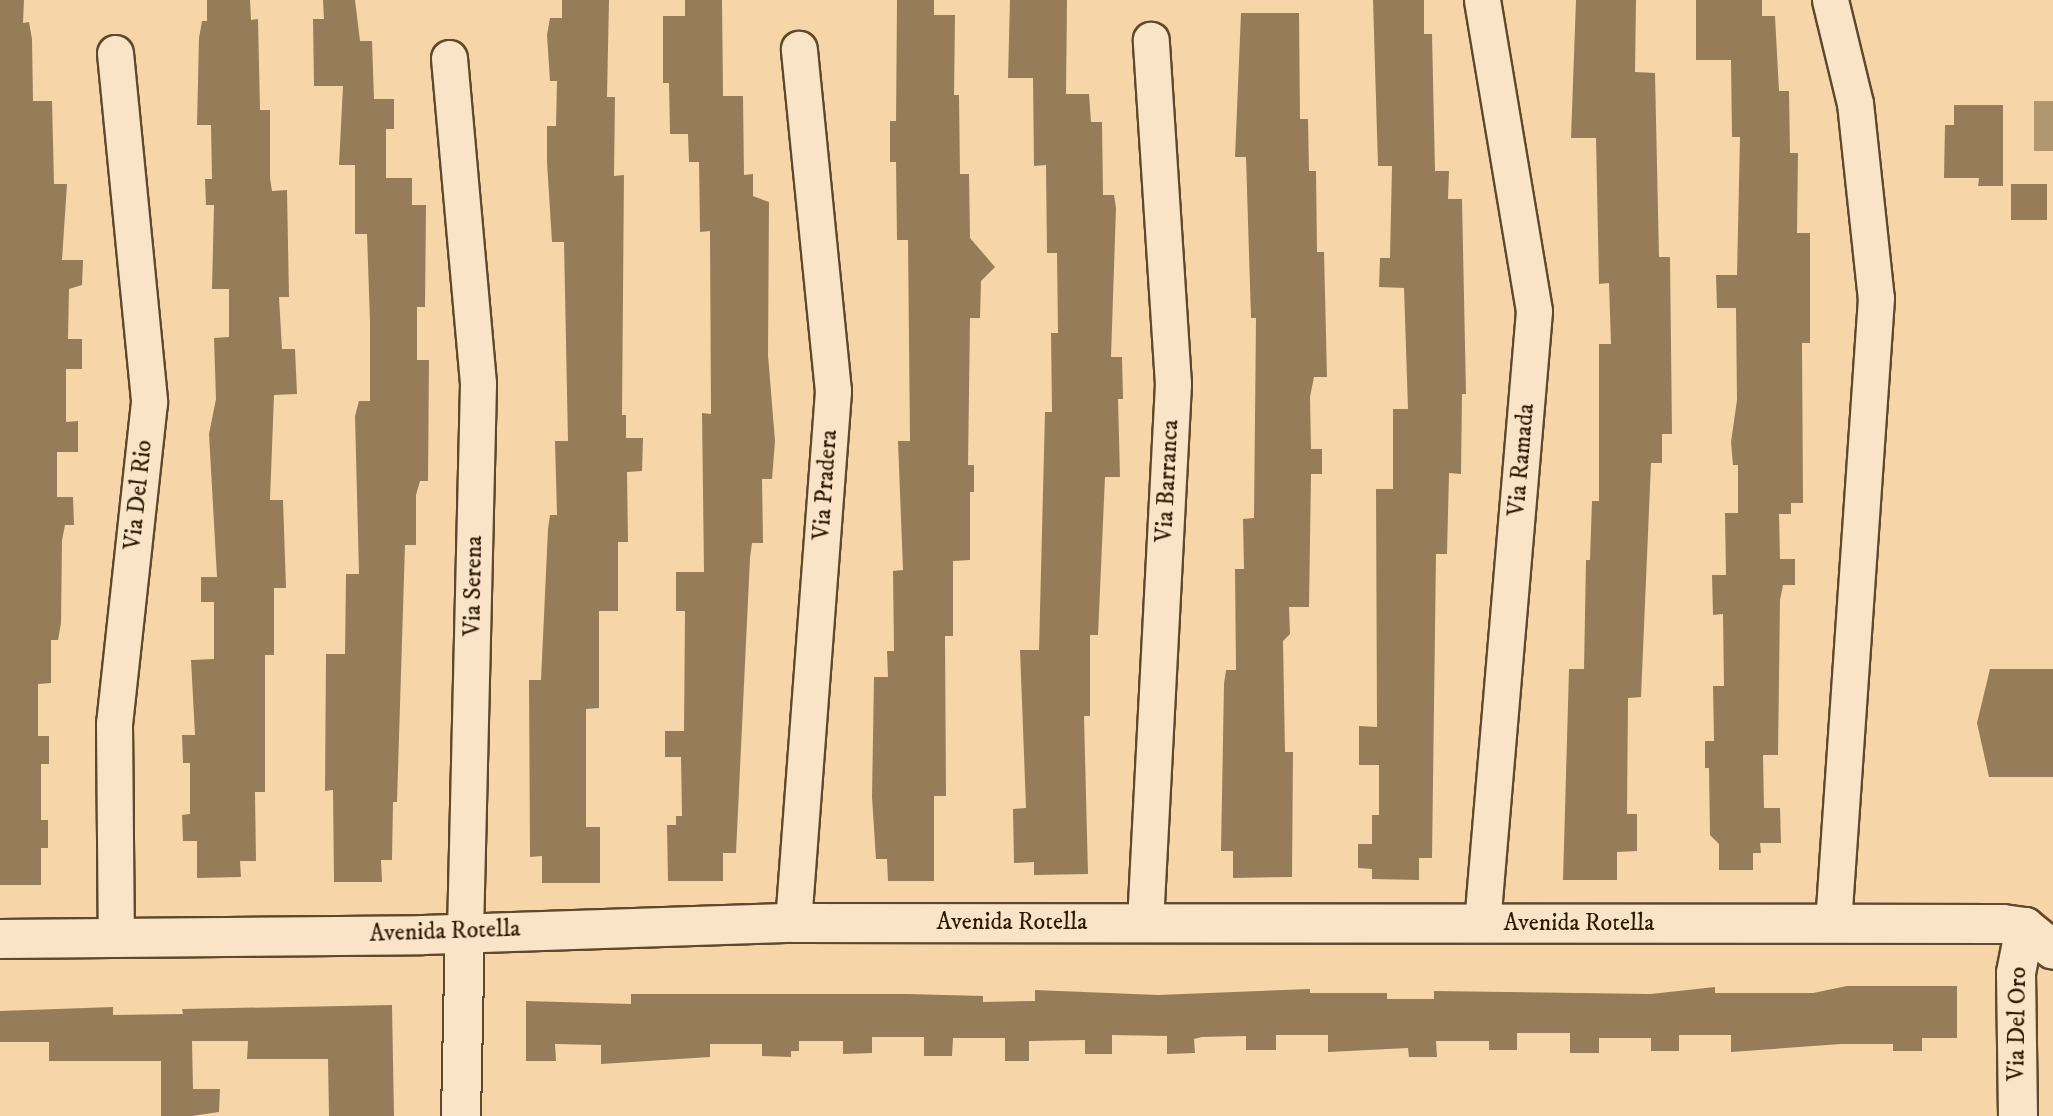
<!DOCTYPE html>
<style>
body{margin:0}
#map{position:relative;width:2053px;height:1116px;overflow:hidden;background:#f6d6a9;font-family:"IM FELL DW Pica",serif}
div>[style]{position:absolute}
.water>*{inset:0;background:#b29670;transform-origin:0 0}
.building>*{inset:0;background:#967c59;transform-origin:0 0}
.roads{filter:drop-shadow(2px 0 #5f492c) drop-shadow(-2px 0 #5f492c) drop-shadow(0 2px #5f492c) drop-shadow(0 -2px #5f492c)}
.street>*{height:35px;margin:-17.5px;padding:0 17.5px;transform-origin:17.5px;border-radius:17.5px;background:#f9e4c7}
.secondary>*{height:38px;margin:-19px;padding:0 19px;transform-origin:19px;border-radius:19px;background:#f9e4c7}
span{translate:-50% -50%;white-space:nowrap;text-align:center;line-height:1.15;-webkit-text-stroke:5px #f9e4c7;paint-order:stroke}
.street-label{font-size:24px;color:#2d1a02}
</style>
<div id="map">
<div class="water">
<div style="left:2034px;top:101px;width:19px;height:50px"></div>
</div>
<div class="building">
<div style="clip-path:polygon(0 0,24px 0,23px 23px,29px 22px,32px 39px,33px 101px,52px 101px,54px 184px,67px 184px,62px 260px,83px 260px,82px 285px,69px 289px,68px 339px,82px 339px,82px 369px,66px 369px,66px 422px,78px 421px,78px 452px,57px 452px,57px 497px,73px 497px,74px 525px,65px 525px,62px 540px,61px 623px,58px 640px,51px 640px,51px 683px,38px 684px,38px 736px,49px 736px,49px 764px,41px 764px,41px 820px,48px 820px,48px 848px,41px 848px,41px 885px,0 885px)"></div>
<div style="clip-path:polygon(207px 0,250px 0,251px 20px,258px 19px,260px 110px,270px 110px,270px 178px,272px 191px,287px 190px,289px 297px,279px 297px,282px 349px,295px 349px,297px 394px,274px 395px,270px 500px,283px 500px,286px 588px,274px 588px,274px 655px,265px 655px,265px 792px,255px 792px,256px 861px,240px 861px,241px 877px,197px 878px,197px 841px,183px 841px,182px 815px,190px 814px,190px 763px,183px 763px,182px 735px,195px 735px,191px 660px,214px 659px,214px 602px,201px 602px,201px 577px,217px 577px,209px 434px,216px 399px,214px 338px,229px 337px,229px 289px,212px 289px,214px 205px,206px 205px,205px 179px,212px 179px,211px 125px,197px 125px,199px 38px,202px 21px,207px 21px)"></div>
<div style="clip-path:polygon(323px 0,355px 0,360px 41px,372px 41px,374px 99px,394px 99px,394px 129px,386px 129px,386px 178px,412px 178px,412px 205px,426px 205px,425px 307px,417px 307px,417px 360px,429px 360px,428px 481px,420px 481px,416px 495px,416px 545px,405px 545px,397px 802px,393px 802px,392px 860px,381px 860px,382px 882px,334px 882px,333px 790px,325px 791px,326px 654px,345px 654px,346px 574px,359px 574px,355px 416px,359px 401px,370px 401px,370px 322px,367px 234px,355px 234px,355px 165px,339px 165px,343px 86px,314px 86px,313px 19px,324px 19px)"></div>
<div style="clip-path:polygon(562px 0,609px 0,607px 97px,615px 97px,614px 176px,624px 175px,622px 415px,626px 415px,626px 438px,643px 438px,642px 471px,627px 472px,628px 542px,618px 542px,618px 611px,599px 611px,599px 708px,586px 709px,586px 827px,600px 827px,600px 883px,542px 883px,542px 856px,530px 857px,529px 680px,541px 680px,548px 529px,550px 515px,557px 515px,555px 441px,568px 441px,564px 242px,552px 242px,547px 162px,547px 126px,556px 126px,557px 81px,550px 81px,547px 35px,550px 18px,562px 18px)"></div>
<div style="clip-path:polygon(685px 0,722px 0,723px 96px,743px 96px,744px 175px,753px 174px,753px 196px,769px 202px,768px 355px,775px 441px,772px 479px,762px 479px,763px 543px,752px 543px,750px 558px,736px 853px,723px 853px,723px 881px,668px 881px,667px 825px,676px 825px,676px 816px,682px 816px,681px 757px,665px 757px,665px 731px,684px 731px,685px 611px,676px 611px,676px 572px,704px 572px,702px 413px,711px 414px,710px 231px,700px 232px,699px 162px,689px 162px,688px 134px,670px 134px,669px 83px,663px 83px,663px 16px,685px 16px)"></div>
<div style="clip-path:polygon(897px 0,934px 0,934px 15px,955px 15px,954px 95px,959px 95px,960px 174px,969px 174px,970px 238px,995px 267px,981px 281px,980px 318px,970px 318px,968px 465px,974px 465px,974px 492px,970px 492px,970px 560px,953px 561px,953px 636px,945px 636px,946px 796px,934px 796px,934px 881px,888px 881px,887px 859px,876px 859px,872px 797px,874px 677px,888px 677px,887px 651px,894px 651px,893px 571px,903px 570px,898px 441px,910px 441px,908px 240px,897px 240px,896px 162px,890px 162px,890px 121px,896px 121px)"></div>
<div style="clip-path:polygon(1010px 0,1067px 0,1066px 94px,1089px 94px,1091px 122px,1102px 122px,1103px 195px,1114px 195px,1116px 208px,1111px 357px,1122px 357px,1123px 399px,1118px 399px,1120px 477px,1105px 477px,1098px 635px,1090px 635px,1090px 716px,1084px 716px,1088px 874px,1034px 875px,1034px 862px,1014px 863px,1013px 809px,1026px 808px,1020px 650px,1039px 650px,1045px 412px,1052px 412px,1051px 333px,1058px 333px,1057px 253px,1047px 253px,1046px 165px,1034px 166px,1033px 78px,1008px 78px)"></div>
<div style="clip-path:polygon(1373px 0,1424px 0,1424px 34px,1432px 34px,1435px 171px,1449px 171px,1448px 199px,1462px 199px,1466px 394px,1462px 394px,1461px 474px,1449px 473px,1447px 554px,1436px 554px,1432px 858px,1419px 858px,1419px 880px,1372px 879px,1372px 869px,1358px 868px,1358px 844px,1372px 844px,1372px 815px,1379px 815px,1379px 765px,1359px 765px,1359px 726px,1377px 727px,1376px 489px,1393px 489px,1393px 409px,1408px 409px,1404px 288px,1379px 287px,1380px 258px,1390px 258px,1392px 166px,1378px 166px)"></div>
<div style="clip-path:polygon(1576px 0,1636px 0,1635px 72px,1655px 73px,1659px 257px,1670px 257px,1672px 434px,1662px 434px,1662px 463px,1651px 463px,1641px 697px,1628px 698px,1627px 814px,1637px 814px,1637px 851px,1617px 852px,1617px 880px,1563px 880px,1569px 669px,1584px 669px,1586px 560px,1590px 560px,1592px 501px,1599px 501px,1599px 344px,1611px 344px,1609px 283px,1599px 284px,1596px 138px,1571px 138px)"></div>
<div style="clip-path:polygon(1696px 0,1762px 0,1762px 16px,1775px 16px,1779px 91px,1789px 91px,1790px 153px,1798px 153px,1797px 233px,1810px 233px,1810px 343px,1802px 343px,1803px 503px,1791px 503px,1791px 514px,1779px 514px,1780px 559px,1795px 559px,1795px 585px,1783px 585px,1780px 600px,1778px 755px,1763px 755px,1764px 808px,1780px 808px,1781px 843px,1760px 843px,1761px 853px,1753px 853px,1753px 870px,1719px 870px,1719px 844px,1710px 835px,1709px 768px,1705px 768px,1705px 741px,1714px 741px,1713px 686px,1724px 686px,1723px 614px,1713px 615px,1712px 575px,1726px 575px,1725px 513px,1738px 513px,1738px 465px,1733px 465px,1731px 442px,1737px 400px,1736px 308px,1717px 308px,1716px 275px,1737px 275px,1740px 137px,1732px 137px,1731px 60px,1696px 60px)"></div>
<div style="clip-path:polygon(1241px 13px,1299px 13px,1300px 119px,1308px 119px,1309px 171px,1316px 171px,1317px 252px,1324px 252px,1327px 377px,1314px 377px,1310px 397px,1311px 449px,1322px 449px,1322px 474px,1311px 474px,1309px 607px,1289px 607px,1290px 634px,1283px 641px,1285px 752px,1293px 752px,1292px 877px,1233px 878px,1233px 851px,1221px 851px,1224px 684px,1226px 670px,1236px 670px,1235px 569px,1244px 569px,1243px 519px,1254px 518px,1256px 318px,1251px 318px,1246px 157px,1235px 157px)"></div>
<div style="clip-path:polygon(1954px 105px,2003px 105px,2003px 186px,1978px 186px,1979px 178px,1944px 178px,1945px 125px,1954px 125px)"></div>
<div style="left:2047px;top:184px;width:36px;height:36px;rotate:90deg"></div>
<div style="clip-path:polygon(1990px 669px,2053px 669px,2053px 777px,1989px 777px,1977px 723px)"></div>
<div style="clip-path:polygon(1847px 986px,1957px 986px,1957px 1038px,1922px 1038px,1922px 1051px,1893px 1051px,1893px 1044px,1841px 1044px,1731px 1052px,1731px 1035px,1679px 1035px,1679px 1051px,1651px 1051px,1651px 1038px,1599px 1038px,1599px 1053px,1570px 1053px,1570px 1033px,1517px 1033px,1517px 1050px,1489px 1050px,1489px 1041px,1436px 1041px,1437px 1057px,1409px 1057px,1408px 1048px,1328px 1052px,1328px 1035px,1276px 1035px,1276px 1050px,1246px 1050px,1246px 1036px,1202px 1037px,1194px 1039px,1195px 1053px,1167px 1054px,1167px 1036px,1112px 1035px,1112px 1054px,1085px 1054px,1085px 1040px,1029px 1041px,1029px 1061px,1005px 1061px,1005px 1038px,953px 1038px,952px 1056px,924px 1056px,924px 1037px,872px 1037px,872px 1053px,843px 1054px,843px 1041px,799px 1041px,799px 1051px,791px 1051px,791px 1057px,762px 1056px,762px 1044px,710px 1044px,710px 1057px,601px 1064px,601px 1045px,555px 1044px,556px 1061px,526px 1061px,526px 1001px,631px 1004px,631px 994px,907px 994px,983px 996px,983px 1002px,1035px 1001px,1035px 990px,1158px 995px,1310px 989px,1310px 993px,1387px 993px,1387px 999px,1434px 999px,1434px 991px,1651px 994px,1715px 987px,1715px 993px,1813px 993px)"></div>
<div style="clip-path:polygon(392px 1005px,394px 1116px,329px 1116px,328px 1059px,247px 1059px,248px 1041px,192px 1041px,193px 1089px,220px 1089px,219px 1112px,192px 1116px,161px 1116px,161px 1061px,49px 1061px,49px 1042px,0 1042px,0 1011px,113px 1007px,113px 1015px,183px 1014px,182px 1009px)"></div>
</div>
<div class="roads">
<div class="street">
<div style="left:1482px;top:0;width:315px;rotate:80.5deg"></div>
<div style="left:1534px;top:311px;width:615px;rotate:94.85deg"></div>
<div style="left:1830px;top:0;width:106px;rotate:76.4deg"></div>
<div style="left:1855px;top:103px;width:196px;rotate:83.9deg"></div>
<div style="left:1876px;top:298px;width:627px;rotate:93.93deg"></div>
<div style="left:115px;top:53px;width:351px;rotate:84.4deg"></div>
<div style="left:149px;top:402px;width:323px;rotate:96.2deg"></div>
<div style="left:114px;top:723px;width:216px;rotate:89.5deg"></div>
<div style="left:449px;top:58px;width:327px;rotate:84.9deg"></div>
<div style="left:478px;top:384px;width:548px;rotate:91.36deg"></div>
<div style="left:793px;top:923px;width:534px;rotate:-85.7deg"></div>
<div style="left:833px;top:391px;width:344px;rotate:-95.7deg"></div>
<div style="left:1145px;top:923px;width:540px;rotate:-87.03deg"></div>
<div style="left:1173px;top:384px;width:345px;rotate:-93.7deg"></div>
</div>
<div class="secondary">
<div style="left:0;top:939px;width:423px;rotate:-0.5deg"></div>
<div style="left:423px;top:935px;width:370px;rotate:-1.9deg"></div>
<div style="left:793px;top:923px;width:1210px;rotate:0.05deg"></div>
<div style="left:2003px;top:924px;width:22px;rotate:8deg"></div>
<div style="left:2025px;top:927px;width:36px;rotate:39deg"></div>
<div style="left:461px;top:1116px;width:184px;rotate:-88.8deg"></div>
<div style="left:2018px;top:1116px;width:143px;rotate:-90.8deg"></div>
<div style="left:2016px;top:973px;width:47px;rotate:-78.9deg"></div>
</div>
</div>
<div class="street-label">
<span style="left:1522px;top:460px;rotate:-85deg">Via Ramada</span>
<span style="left:1168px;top:481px;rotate:-87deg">Via Barranca</span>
<span style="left:826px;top:485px;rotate:-86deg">Via Pradera</span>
<span style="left:139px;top:495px;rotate:-84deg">Via Del Rio</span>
<span style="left:474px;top:586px;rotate:-89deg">Via Serena</span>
<span style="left:1012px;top:923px">Avenida Rotella</span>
<span style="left:1579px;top:924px">Avenida Rotella</span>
<span style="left:445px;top:932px;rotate:-2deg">Avenida Rotella</span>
<span style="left:2018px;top:1024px;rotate:-89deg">Via Del Oro</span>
</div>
</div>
